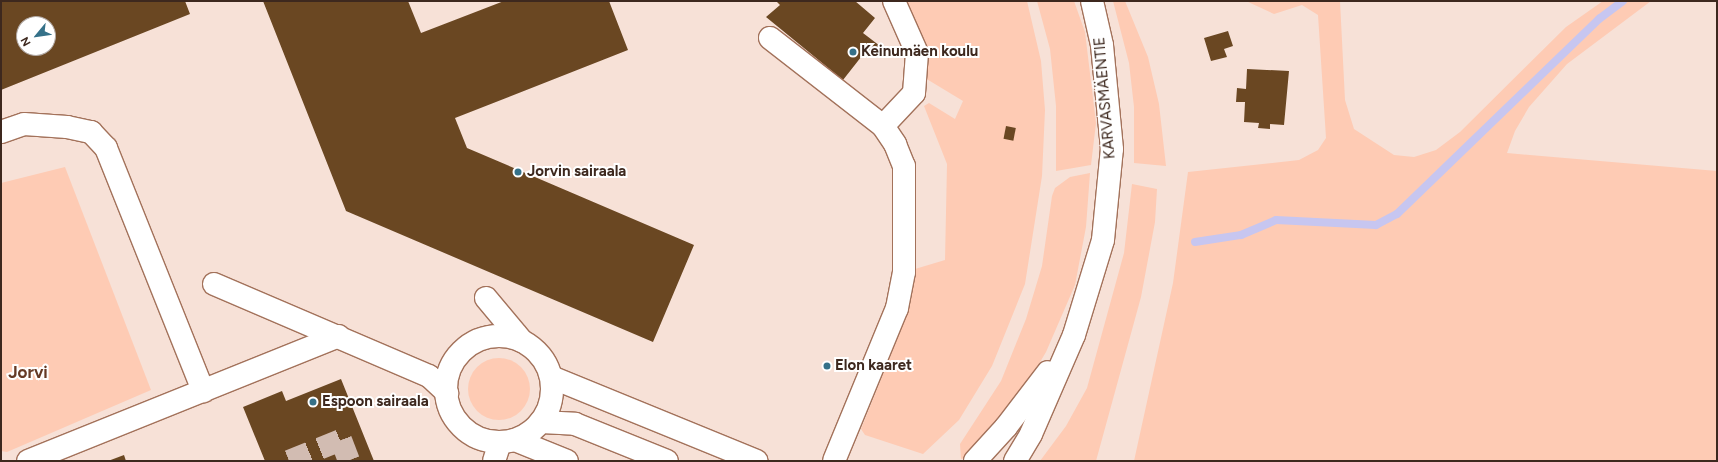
<!DOCTYPE html>
<meta charset="utf-8">
<style>
body{margin:0}
#map{position:relative;width:1718px;height:462px;overflow:hidden;background:#f7e1d7;font-family:Figtree,sans-serif}
div>[style]{position:absolute}
.green>*{inset:0;background:#fecbb4}
.round{border-radius:50%}
.stream>*{height:8px;margin:-4px;padding:0 4px;transform-origin:4px;border-radius:4px;background:#c7c6f0}
.building>*{inset:0;background:#6a4722;transform-origin:0 0}
.minor-tunnel>*{height:22px;margin-top:-11px;transform-origin:0;background:repeating-linear-gradient(90deg,#d2bcb2 0 22px,transparent 0 33px)}
.roads{filter:drop-shadow(1px 0 #a3725b) drop-shadow(-1px 0 #a3725b) drop-shadow(0 1px #a3725b) drop-shadow(0 -1px #a3725b)}
.minor>*{height:22px;margin:-11px;padding:0 11px;transform-origin:11px;border-radius:11px;background:#fff}
.minor>.ring{margin:-11px;padding:0;box-sizing:content-box;background:none;border:22px solid #fff;border-radius:50%}
.major>*{height:22px;margin:-11px;padding:0 11px;transform-origin:11px;border-radius:11px;background:#fff}
.dots>*{width:11px;height:11px;translate:-50% -50%;box-sizing:border-box;border:2px solid #fff;border-radius:50%}
span{translate:-50% -50%;white-space:nowrap;text-align:center;line-height:1.15;-webkit-text-stroke:4px #fff;paint-order:stroke}
.poi-label{font-size:15px;color:#3d281e;font-weight:700}
.left{translate:0 -50%;text-align:left}
.street-label{font-size:15px;color:#3d281e}
.quarter-label{font-size:17px;color:#663a25;font-weight:700}
.frame{position:absolute;inset:0;border:2px solid #3d281e;pointer-events:none}
.north{position:absolute;left:16px;top:16px;width:40px;height:40px;box-sizing:border-box;background:#fff;border:1px solid #b1a9a5;border-radius:50%;rotate:241deg;font-size:11px;font-weight:700;line-height:16px;text-align:center;color:#3d281e}
.north::after{content:'';display:block;margin:auto;width:14px;height:18px;background:#357189;clip-path:polygon(50% 0,100% 100%,50% 72%,0 100%)}
</style>
<div id="map">
<div class="green">
<div style="clip-path:polygon(903px 1px,1027px 1px,1041px 61px,1045px 110px,1042px 176px,1025px 284px,992px 366px,959px 420px,923px 454px,865px 435px,861px 429px,907px 315px,915px 269px,945px 260px,947px 164px,924px 106px,929px 103px,955px 119px,963px 101px,925px 78px)"></div>
<div style="clip-path:polygon(1037px 1px,1074px 1px,1085px 32px,1096px 123px,1091px 165px,1056px 171px,1056px 106px,1050px 49px)"></div>
<div style="clip-path:polygon(1113px 1px,1125px 1px,1148px 57px,1159px 104px,1166px 166px,1134px 163px,1134px 107px,1129px 63px)"></div>
<div style="clip-path:polygon(1246px 1px,1340px 1px,1345px 100px,1354px 129px,1394px 155px,1414px 157px,1436px 150px,1460px 132px,1566px 27px,1603px 1px,1651px 1px,1567px 64px,1529px 107px,1515px 131px,1507px 153px,1717px 171px,1717px 461px,1134px 461px,1173px 283px,1188px 172px,1299px 160px,1318px 150px,1326px 138px,1318px 15px,1302px 5px,1274px 14px)"></div>
<div style="clip-path:polygon(65px 167px,151px 390px,7px 452px,1px 451px,1px 183px)"></div>
<div style="clip-path:polygon(1090px 173px,1086px 227px,1075px 285px,1046px 352px,1011px 411px,966px 458px,961px 459px,960px 444px,1001px 381px,1026px 319px,1042px 266px,1052px 196px,1055px 188px,1070px 177px)"></div>
<div style="clip-path:polygon(1132px 184px,1157px 189px,1155px 222px,1141px 297px,1096px 461px,1040px 461px,1066px 426px,1087px 388px,1124px 253px)"></div>
<div class="round" style="left:468px;top:358px;width:62px;height:62px"></div>
</div>
<div class="stream">
<div style="left:1195px;top:242px;width:47px;rotate:-8.7deg"></div>
<div style="left:1241px;top:235px;width:38px;rotate:-23deg"></div>
<div style="left:1276px;top:220px;width:100px;rotate:2.9deg"></div>
<div style="left:1376px;top:225px;width:24px;rotate:-28deg"></div>
<div style="left:1397px;top:214px;width:281px;rotate:-44deg"></div>
<div style="left:1599px;top:19px;width:30px;rotate:-37deg"></div>
</div>
<div class="building">
<div style="clip-path:polygon(evenodd,1px 1px,185px 1px,190px 14px,1px 90px,1px 1px,24px 24px,48px 24px,48px 48px,24px 48px,24px 24px)"></div>
<div style="clip-path:polygon(263px 1px,408px 1px,421px 33px,504px 1px,609px 1px,628px 50px,455px 118px,467px 148px,694px 245px,653px 342px,346px 211px)"></div>
<div style="clip-path:polygon(776px 1px,855px 1px,875px 18px,863px 33px,880px 46px,871px 57px,865px 52px,843px 80px,766px 17px,780px 5px)"></div>
<div style="clip-path:polygon(1228px 31px,1233px 46px,1224px 49px,1227px 57px,1211px 61px,1204px 38px)"></div>
<div style="clip-path:polygon(1247px 69px,1289px 71px,1284px 125px,1270px 124px,1270px 129px,1258px 128px,1259px 123px,1244px 122px,1245px 102px,1236px 102px,1237px 88px,1246px 89px)"></div>
<div style="left:1006px;top:126px;width:10px;height:13px;rotate:11deg"></div>
<div style="clip-path:polygon(341px 379px,374px 461px,265px 461px,243px 407px,282px 391px,286px 401px)"></div>
<div style="clip-path:polygon(124px 455px,126px 461px,108px 461px)"></div>
</div>
<div class="minor-tunnel">
<div style="left:289px;top:461px;width:56px;rotate:-22deg"></div>
<div style="left:341px;top:440px;width:22px;rotate:69deg"></div>
</div>
<div class="roads">
<div class="minor">
<div style="left:770px;top:38px;width:143px;rotate:37.9deg"></div>
<div style="left:883px;top:126px;width:22px;rotate:56deg"></div>
<div style="left:895px;top:144px;width:24px;rotate:68deg"></div>
<div style="left:904px;top:166px;width:106px;rotate:90deg"></div>
<div style="left:904px;top:272px;width:37px;rotate:101deg"></div>
<div style="left:897px;top:308px;width:165px;rotate:112.4deg"></div>
<div style="left:883px;top:126px;width:45px;rotate:-46.8deg"></div>
<div style="left:914px;top:93px;width:40px;rotate:-85.7deg"></div>
<div style="left:917px;top:53px;width:57px;rotate:-113.9deg"></div>
<div style="left:1px;top:132px;width:24px;rotate:-19deg"></div>
<div style="left:24px;top:124px;width:43px;rotate:4deg"></div>
<div style="left:67px;top:127px;width:25px;rotate:12deg"></div>
<div style="left:91px;top:132px;width:22px;rotate:47deg"></div>
<div style="left:106px;top:148px;width:262px;rotate:68.2deg"></div>
<div style="left:214px;top:284px;width:234px;rotate:23.2deg"></div>
<div style="left:429px;top:376px;width:25px;rotate:43deg"></div>
<div style="left:486px;top:298px;width:56px;rotate:50.1deg"></div>
<div class="ring" style="left:446px;top:336px;width:84px;height:84px"></div>
<div style="left:551px;top:377px;width:222px;rotate:22.2deg"></div>
<div style="left:541px;top:422px;width:34px;rotate:3deg"></div>
<div style="left:575px;top:424px;width:99px;rotate:21.9deg"></div>
<div style="left:515px;top:440px;width:56px;rotate:22deg"></div>
<div style="left:28px;top:461px;width:335px;rotate:-21.9deg"></div>
<div style="left:494px;top:461px;width:20px;rotate:-72deg"></div>
</div>
<div class="major">
<div style="left:975px;top:461px;width:46px;rotate:-47.6deg"></div>
<div style="left:1006px;top:427px;width:69px;rotate:-52.6deg"></div>
<div style="left:1015px;top:461px;width:31px;rotate:-59deg"></div>
<div style="left:1031px;top:434px;width:108px;rotate:-66.5deg"></div>
<div style="left:1074px;top:335px;width:99px;rotate:-73deg"></div>
<div style="left:1103px;top:240px;width:91px;rotate:-84.4deg"></div>
<div style="left:1112px;top:149px;width:104px;rotate:-95.5deg"></div>
<div style="left:1102px;top:45px;width:45px;rotate:-102.8deg"></div>
</div>
</div>
<div class="dots">
<div style="left:853px;top:52px;background:#357189"></div>
<div style="left:518px;top:172px;background:#357189"></div>
<div style="left:827px;top:366px;background:#357189"></div>
<div style="left:313px;top:402px;background:#357189"></div>
</div>
<div class="poi-label">
<span class="left" style="left:861px;top:52px">Keinumäen koulu</span>
<span class="left" style="left:527px;top:172px">Jorvin sairaala</span>
<span class="left" style="left:835px;top:366px">Elon kaaret</span>
<span class="left" style="left:322px;top:402px">Espoon sairaala</span>
</div>
<div class="street-label">
<span style="left:1105px;top:98px;rotate:-95deg">KARVASMÄENTIE</span>
</div>
<div class="quarter-label">
<span style="left:28px;top:373px">Jorvi</span>
</div>
<div class="frame"></div>
<div class="north">N</div>
</div>
